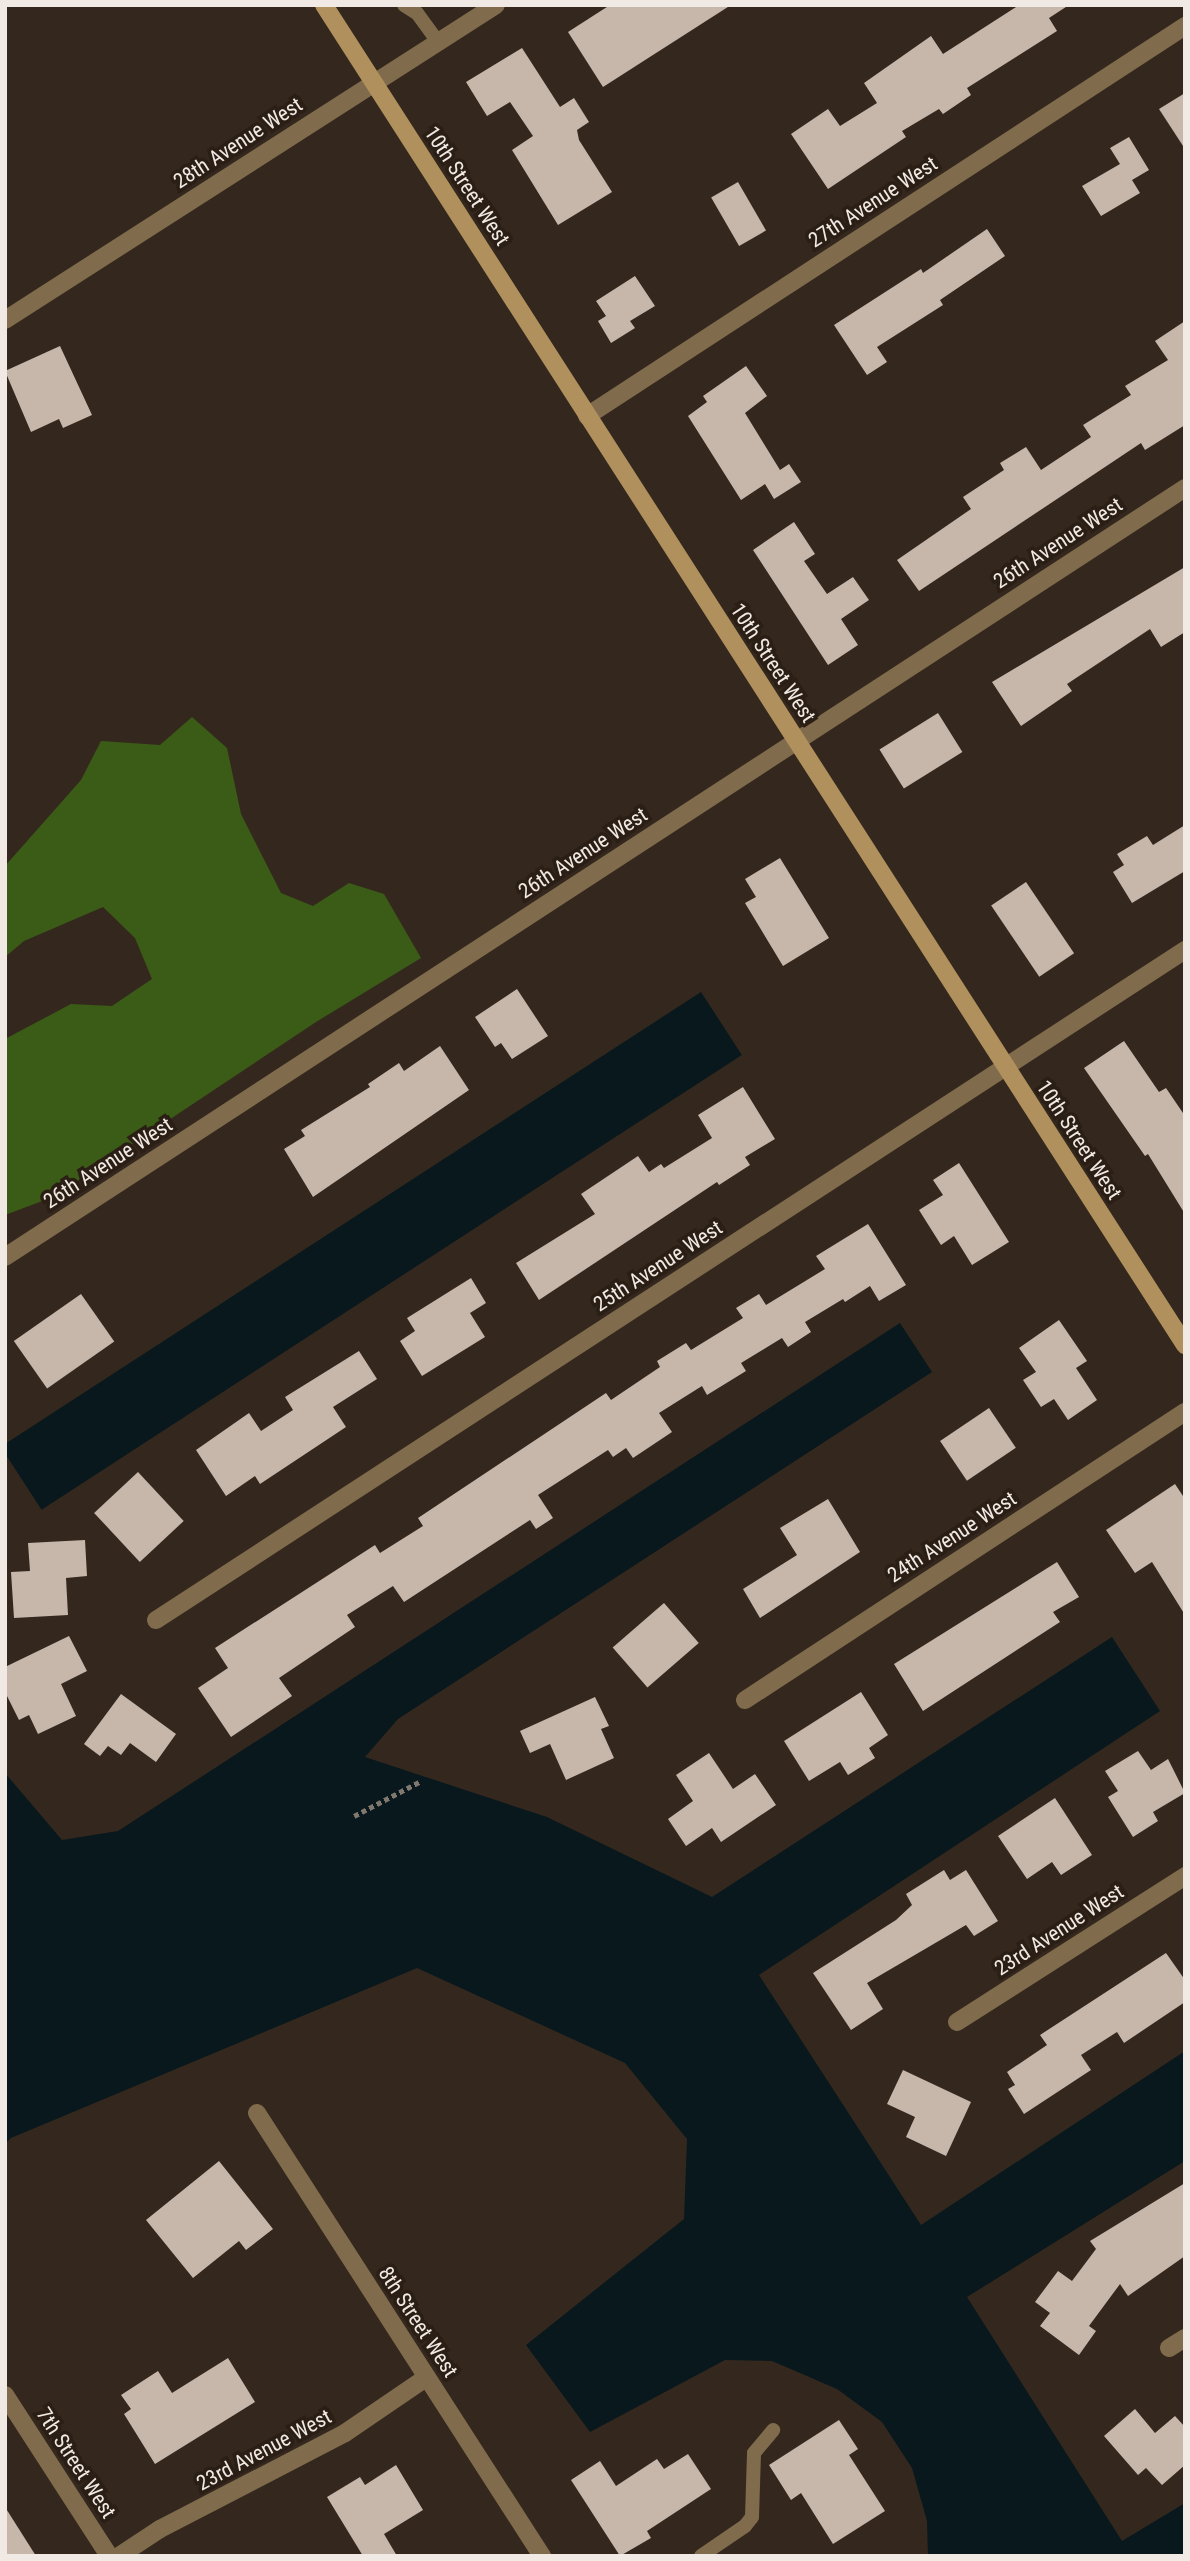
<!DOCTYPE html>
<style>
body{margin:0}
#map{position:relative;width:1190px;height:2561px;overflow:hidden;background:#34281e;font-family:"Roboto Condensed",sans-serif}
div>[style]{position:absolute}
.green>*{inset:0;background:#3b5c17}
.water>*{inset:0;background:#08181c;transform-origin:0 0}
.building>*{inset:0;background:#c7b7ab;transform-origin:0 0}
.path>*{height:4.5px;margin-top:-2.25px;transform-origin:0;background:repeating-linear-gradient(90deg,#81776f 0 5px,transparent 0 8.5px)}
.lane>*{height:14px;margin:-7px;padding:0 7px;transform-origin:7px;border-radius:7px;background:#806c4c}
.street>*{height:18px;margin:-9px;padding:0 9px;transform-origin:9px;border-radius:9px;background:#806c4c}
.secondary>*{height:18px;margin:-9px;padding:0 9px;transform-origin:9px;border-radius:9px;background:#b0905c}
span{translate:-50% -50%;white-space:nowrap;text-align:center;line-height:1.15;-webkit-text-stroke:7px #2a1e15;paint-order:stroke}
.street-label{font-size:21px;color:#f1e9e3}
.frame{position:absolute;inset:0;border:7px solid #f1e9e3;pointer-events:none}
</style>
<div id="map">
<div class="green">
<div style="clip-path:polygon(192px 717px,227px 748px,241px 814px,281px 893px,313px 906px,349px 883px,384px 894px,421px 958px,316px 1022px,53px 1197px,5px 1215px,5px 1039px,71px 1004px,112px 1006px,152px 979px,135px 938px,103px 907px,24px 941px,5px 957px,5px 866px,81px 780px,101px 741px,160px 745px)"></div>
</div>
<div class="water">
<div style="left:701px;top:992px;width:75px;height:835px;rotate:57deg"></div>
<div style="clip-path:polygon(900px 1323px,932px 1372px,398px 1719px,365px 1757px,547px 1817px,712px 1897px,1112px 1637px,1160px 1711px,759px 1975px,921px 2225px,1185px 2051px,1185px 2161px,967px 2297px,1122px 2541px,1185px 2503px,1185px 2556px,928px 2556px,927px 2521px,912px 2468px,882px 2422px,837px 2389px,772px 2361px,725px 2360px,590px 2432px,526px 2345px,684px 2219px,687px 2139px,625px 2063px,417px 1968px,11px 2138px,5px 2144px,5px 1773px,62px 1840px,118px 1831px)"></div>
</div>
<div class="building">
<div style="clip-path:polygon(610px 5px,731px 5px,603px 87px,568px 32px)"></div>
<div style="clip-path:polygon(1019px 5px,1069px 5px,1049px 18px,1057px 31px,967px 88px,971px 95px,943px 114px,939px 109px,902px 131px,906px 137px,828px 189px,791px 134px,828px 109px,840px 126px,877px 103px,864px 83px,931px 36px,943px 54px)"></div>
<div style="clip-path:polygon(522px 48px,560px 107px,574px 98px,589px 122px,577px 130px,579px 140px,612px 192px,558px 225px,512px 150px,533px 136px,510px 102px,487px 116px,466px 82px)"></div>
<div style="clip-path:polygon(1185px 93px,1185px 149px,1159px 109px)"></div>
<div style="clip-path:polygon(1129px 137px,1149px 170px,1132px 180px,1140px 193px,1101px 216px,1082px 186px,1120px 164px,1110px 148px)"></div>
<div style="left:738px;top:182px;width:56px;height:31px;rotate:60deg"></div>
<div style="clip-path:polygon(987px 229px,1005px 256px,940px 300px,943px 305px,877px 347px,887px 362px,867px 375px,834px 325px,921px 269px,923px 273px)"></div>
<div style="clip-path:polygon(635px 276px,655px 306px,630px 321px,635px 328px,611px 343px,598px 321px,606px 316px,596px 301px)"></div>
<div style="clip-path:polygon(1185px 321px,1185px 425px,1145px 450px,1141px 443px,919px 591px,897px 560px,971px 509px,963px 497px,1004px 470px,1000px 463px,1026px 447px,1041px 470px,1091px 437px,1083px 425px,1131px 395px,1125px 386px,1168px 360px,1155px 341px)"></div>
<div style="clip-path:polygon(60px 346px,92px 415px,63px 428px,59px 419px,31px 432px,5px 371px)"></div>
<div style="clip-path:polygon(746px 366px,767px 396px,745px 413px,780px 470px,789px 464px,801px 482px,774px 499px,765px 484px,741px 500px,688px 416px,707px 402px,703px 396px)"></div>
<div style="clip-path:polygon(794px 522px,815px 554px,804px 561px,827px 594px,853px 577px,869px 600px,841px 619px,858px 645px,828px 665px,753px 550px)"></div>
<div style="clip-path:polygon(1185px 567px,1185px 632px,1161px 647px,1150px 629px,1067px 684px,1072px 691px,1021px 726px,992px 682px)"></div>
<div style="left:938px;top:713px;width:46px;height:69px;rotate:58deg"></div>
<div style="clip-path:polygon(1185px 825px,1185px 871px,1132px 903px,1113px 872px,1124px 865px,1117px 854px,1147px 836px,1153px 845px)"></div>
<div style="clip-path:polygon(780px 858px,829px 938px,783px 966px,745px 903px,756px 897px,745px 879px)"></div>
<div style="left:1026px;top:882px;width:86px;height:42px;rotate:56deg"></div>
<div style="clip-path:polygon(517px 989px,548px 1036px,512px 1059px,501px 1043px,495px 1047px,475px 1017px)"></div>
<div style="clip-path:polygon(1124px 1041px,1159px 1092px,1166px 1088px,1185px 1116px,1185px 1214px,1148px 1154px,1145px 1156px,1084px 1068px)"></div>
<div style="clip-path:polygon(440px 1046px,469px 1090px,313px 1197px,284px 1149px,305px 1136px,301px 1130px,370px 1087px,368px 1084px,399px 1063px,404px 1071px)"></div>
<div style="clip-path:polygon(743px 1087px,775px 1139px,745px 1157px,750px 1165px,719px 1185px,717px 1182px,539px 1300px,516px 1263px,595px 1214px,581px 1194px,638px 1156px,649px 1172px,661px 1164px,664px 1168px,712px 1138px,698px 1115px)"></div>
<div style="clip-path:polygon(959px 1163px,1009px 1242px,972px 1265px,954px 1236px,941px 1245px,919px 1210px,943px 1195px,933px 1180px)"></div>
<div style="clip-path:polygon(868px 1224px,906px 1285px,879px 1301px,870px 1286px,845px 1302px,843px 1299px,805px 1322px,811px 1332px,788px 1347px,782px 1338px,741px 1363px,746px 1371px,707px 1395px,702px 1386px,659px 1413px,672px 1432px,633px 1458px,626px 1448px,613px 1457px,608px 1450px,538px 1495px,553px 1518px,536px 1529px,530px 1520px,404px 1602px,393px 1586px,347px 1615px,355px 1627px,279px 1678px,292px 1696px,231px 1737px,198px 1688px,228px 1668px,215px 1648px,375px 1545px,380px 1553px,423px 1526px,418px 1518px,606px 1393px,611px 1400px,660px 1367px,657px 1361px,686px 1343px,691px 1350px,743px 1318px,736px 1308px,759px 1294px,766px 1305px,825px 1269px,816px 1256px)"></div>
<div style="clip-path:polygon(471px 1278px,486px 1303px,470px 1313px,485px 1337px,422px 1376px,400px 1341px,415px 1331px,407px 1318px)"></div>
<div style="left:81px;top:1294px;width:58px;height:82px;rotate:55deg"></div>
<div style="clip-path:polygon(1059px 1320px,1087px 1361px,1076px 1368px,1097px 1400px,1068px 1420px,1054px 1399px,1041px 1407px,1023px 1380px,1036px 1372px,1019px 1348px)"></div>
<div style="clip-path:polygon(359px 1351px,377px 1379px,333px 1407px,346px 1427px,260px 1484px,255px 1476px,226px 1496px,196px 1450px,249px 1413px,261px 1431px,293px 1410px,285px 1397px)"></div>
<div style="left:989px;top:1408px;width:48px;height:59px;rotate:56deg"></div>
<div style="left:138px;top:1472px;width:67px;height:60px;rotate:47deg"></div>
<div style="clip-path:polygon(1175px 1484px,1185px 1499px,1185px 1615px,1152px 1562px,1135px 1573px,1106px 1530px)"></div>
<div style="clip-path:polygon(828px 1499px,860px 1552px,760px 1618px,743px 1589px,797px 1555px,780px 1528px)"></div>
<div style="clip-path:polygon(85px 1540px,87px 1576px,66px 1578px,68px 1615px,14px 1618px,11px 1572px,30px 1571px,28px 1543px)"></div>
<div style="clip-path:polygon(1057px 1562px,1079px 1597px,1053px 1612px,1060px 1622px,923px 1711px,894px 1664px)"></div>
<div style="left:664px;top:1603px;width:53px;height:68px;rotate:49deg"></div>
<div style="clip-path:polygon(69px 1636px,87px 1671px,61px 1684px,76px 1716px,38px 1734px,29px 1715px,19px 1720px,5px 1692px,5px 1667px)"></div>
<div style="clip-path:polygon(861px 1692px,888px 1735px,869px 1748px,875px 1758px,848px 1775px,840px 1762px,809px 1781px,784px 1741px)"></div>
<div style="clip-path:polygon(121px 1694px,176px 1734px,156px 1762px,130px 1743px,121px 1755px,108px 1746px,100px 1756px,84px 1744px)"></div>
<div style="clip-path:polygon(595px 1697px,609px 1726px,601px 1729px,614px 1758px,566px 1780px,550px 1744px,530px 1753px,520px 1731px)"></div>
<div style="clip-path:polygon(1138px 1751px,1151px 1770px,1168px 1759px,1185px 1793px,1153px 1812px,1158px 1821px,1133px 1837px,1108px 1797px,1118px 1791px,1105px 1771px)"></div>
<div style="clip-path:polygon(709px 1753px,733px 1789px,755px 1774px,776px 1805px,721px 1842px,712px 1828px,686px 1846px,668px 1819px,693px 1801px,676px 1775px)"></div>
<div style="clip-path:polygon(1055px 1798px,1092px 1855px,1061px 1875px,1052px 1862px,1027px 1879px,998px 1836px)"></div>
<div style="clip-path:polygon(944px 1870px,950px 1880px,966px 1870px,998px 1921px,974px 1936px,966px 1925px,867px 1983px,883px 2009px,851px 2030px,813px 1973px,896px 1920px,912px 1905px,906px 1894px)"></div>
<div style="clip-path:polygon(1166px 1953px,1185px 1980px,1185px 2002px,1124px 2043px,1117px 2032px,1081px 2055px,1091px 2070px,1024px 2114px,1008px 2089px,1015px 2085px,1007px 2072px,1047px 2045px,1040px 2035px)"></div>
<div style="clip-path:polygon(903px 2070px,971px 2102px,946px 2156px,906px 2137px,915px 2117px,887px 2104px)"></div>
<div style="clip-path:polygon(219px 2161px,273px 2229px,246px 2250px,239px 2241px,193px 2278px,146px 2220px)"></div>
<div style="clip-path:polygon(1185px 2183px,1185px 2256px,1128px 2296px,1120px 2284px,1089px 2326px,1096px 2331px,1079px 2355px,1040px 2326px,1050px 2313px,1035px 2302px,1058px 2271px,1072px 2281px,1096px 2249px,1090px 2241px)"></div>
<div style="clip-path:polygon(228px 2358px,255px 2402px,155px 2464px,124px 2414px,131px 2409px,121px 2395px,158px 2371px,172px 2393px)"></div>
<div style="clip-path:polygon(1135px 2409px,1155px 2433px,1175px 2416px,1185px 2427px,1185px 2465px,1162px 2485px,1146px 2468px,1138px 2475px,1104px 2436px)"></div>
<div style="clip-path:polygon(839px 2420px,858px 2449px,849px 2455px,885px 2511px,833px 2544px,801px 2493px,791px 2500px,769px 2465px)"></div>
<div style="clip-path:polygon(688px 2454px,711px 2489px,647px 2531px,651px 2538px,620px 2556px,571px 2480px,600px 2461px,616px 2486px,657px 2459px,664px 2469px)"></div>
<div style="clip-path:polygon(396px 2465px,423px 2510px,384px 2534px,397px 2556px,363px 2556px,327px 2497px,360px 2477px,365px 2485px)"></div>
<div style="clip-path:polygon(5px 2507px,36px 2556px,5px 2556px)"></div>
</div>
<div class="path">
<div style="left:354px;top:1816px;width:76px;rotate:-27.6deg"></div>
</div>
<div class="lane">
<div style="left:404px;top:5px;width:15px;rotate:32deg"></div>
<div style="left:417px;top:13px;width:36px;rotate:54deg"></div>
<div style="left:701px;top:2556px;width:53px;rotate:-34.3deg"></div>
<div style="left:745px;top:2526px;width:11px;rotate:-52deg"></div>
<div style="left:752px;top:2517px;width:64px;rotate:-88.2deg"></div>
<div style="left:754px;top:2453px;width:30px;rotate:-50deg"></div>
</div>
<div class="street">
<div style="left:5px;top:320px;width:583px;rotate:-32.68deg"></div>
<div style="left:587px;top:416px;width:714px;rotate:-33.11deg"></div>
<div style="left:5px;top:1257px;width:1408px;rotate:-33.09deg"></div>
<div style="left:156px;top:1620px;width:1228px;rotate:-33.07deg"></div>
<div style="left:745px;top:1700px;width:526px;rotate:-33.21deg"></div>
<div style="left:957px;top:2022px;width:271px;rotate:-32.6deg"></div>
<div style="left:257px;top:2113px;width:527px;rotate:57.25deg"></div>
<div style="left:1169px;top:2348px;width:19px;rotate:-32deg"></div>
<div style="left:5px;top:2395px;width:192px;rotate:57.1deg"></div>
<div style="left:119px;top:2556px;width:49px;rotate:-33.4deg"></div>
<div style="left:160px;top:2529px;width:208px;rotate:-27.4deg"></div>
<div style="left:345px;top:2433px;width:99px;rotate:-34.3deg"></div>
</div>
<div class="secondary">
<div style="left:324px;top:5px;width:1593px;rotate:57.28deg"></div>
</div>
<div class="street-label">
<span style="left:238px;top:143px;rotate:-33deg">28th Avenue West</span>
<span style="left:467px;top:186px;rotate:57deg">10th Street West</span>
<span style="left:873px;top:202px;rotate:-33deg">27th Avenue West</span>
<span style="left:1058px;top:543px;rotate:-33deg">26th Avenue West</span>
<span style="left:773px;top:663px;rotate:57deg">10th Street West</span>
<span style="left:583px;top:853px;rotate:-33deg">26th Avenue West</span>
<span style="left:1079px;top:1140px;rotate:57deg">10th Street West</span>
<span style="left:108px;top:1163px;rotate:-33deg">26th Avenue West</span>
<span style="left:658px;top:1266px;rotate:-33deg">25th Avenue West</span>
<span style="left:952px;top:1537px;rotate:-33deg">24th Avenue West</span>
<span style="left:1059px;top:1930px;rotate:-33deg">23rd Avenue West</span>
<span style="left:418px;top:2322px;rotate:57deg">8th Street West</span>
<span style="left:264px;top:2450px;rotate:-28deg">23rd Avenue West</span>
<span style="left:76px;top:2463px;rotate:57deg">7th Street West</span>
</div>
<div class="frame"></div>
</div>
